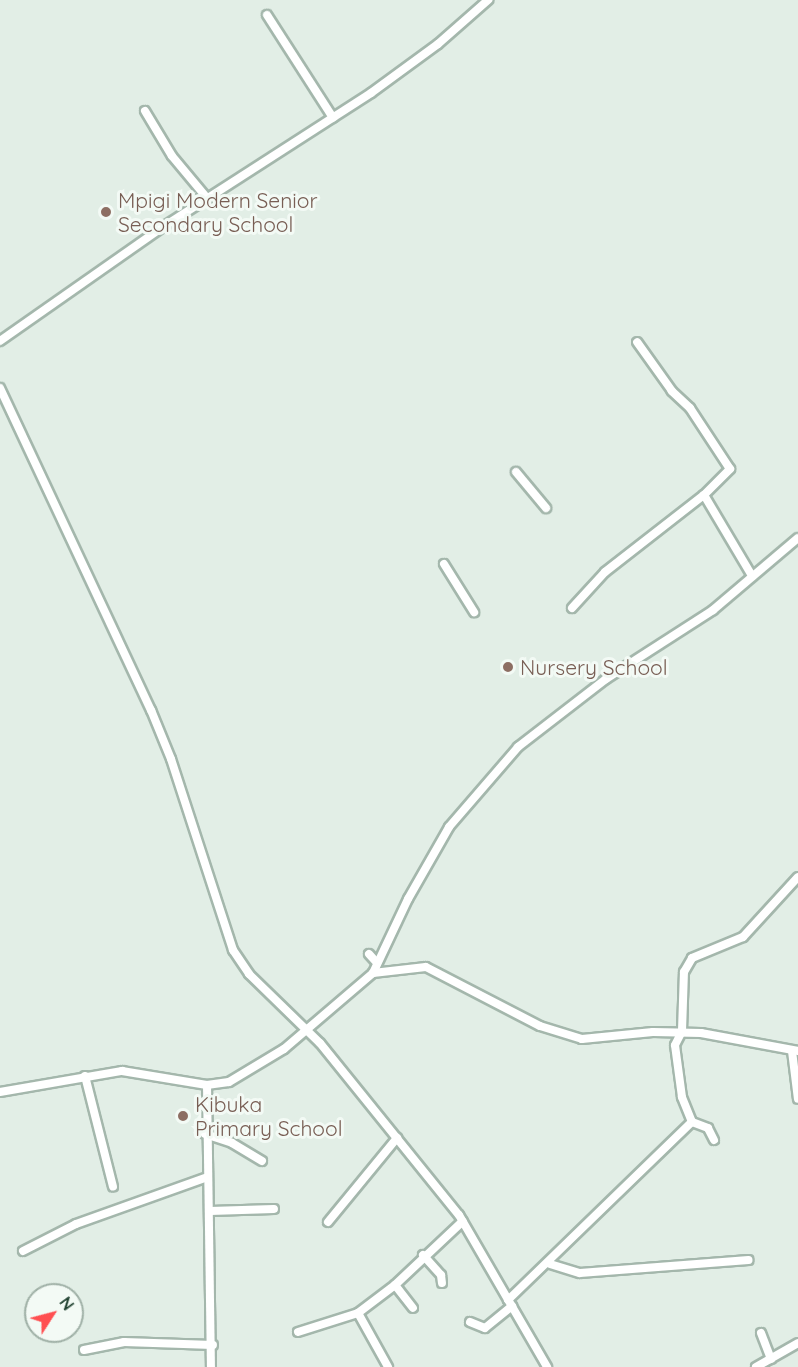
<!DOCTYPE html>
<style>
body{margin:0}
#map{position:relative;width:798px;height:1367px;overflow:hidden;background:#e2eee6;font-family:Quicksand,sans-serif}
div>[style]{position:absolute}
.roads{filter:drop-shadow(2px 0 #a4b7ac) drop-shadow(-2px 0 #a4b7ac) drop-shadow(0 2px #a4b7ac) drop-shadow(0 -2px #a4b7ac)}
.minor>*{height:8px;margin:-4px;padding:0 4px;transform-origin:4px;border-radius:4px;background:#fff}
.dots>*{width:16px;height:16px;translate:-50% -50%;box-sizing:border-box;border:3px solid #f3faf5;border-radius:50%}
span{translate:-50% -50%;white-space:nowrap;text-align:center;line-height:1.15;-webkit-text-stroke:6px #f3faf5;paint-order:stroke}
.education-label{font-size:21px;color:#785e54}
.left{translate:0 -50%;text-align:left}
.north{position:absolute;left:24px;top:1283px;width:60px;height:60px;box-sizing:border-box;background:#f3faf5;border:2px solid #9fb0a6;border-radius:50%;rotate:54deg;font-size:16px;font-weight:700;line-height:24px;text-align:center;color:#204230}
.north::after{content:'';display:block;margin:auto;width:21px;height:27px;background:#ff4f51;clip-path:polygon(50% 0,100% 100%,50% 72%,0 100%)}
</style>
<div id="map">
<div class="roads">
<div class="minor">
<div style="left:267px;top:15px;width:122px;rotate:57.3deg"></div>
<div style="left:145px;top:111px;width:52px;rotate:59deg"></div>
<div style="left:172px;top:156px;width:55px;rotate:50.2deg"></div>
<div style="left:0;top:341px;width:199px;rotate:-35deg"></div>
<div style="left:163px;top:227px;width:247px;rotate:-32.8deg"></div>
<div style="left:371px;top:93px;width:83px;rotate:-36.2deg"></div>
<div style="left:438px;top:44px;width:67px;rotate:-41.3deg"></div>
<div style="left:0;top:388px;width:356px;rotate:64.9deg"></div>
<div style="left:151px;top:710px;width:53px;rotate:67.8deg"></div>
<div style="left:171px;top:759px;width:201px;rotate:72deg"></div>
<div style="left:233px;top:950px;width:29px;rotate:56deg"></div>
<div style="left:249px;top:974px;width:99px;rotate:44.2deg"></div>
<div style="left:320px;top:1043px;width:221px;rotate:51.1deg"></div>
<div style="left:459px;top:1215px;width:176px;rotate:59.9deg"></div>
<div style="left:516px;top:472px;width:47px;rotate:50.2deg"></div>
<div style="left:704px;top:495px;width:94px;rotate:59.3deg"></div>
<div style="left:444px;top:564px;width:57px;rotate:58deg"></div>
<div style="left:572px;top:608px;width:49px;rotate:-47.5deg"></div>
<div style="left:605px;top:572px;width:125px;rotate:-37.9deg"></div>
<div style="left:704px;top:495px;width:37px;rotate:-45deg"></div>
<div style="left:730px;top:469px;width:73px;rotate:-123.3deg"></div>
<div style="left:690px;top:408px;width:25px;rotate:-137deg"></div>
<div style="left:672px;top:391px;width:60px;rotate:-125.5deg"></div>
<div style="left:369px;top:954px;width:12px;rotate:48deg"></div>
<div style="left:373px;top:973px;width:53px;rotate:-6.5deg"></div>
<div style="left:426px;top:967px;width:128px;rotate:27.4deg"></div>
<div style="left:540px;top:1026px;width:44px;rotate:17.2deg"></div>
<div style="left:582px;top:1039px;width:71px;rotate:-5.6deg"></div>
<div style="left:653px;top:1032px;width:48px;rotate:1.2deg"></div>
<div style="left:701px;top:1033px;width:99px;rotate:10.5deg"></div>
<div style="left:792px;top:1051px;width:48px;rotate:82.9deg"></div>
<div style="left:85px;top:1076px;width:114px;rotate:75.8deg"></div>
<div style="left:207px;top:1085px;width:282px;rotate:89.2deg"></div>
<div style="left:0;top:1092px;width:124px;rotate:-9.8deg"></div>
<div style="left:122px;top:1071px;width:86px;rotate:9.4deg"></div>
<div style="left:207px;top:1085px;width:22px;rotate:-8deg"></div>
<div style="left:229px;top:1082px;width:64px;rotate:-31deg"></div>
<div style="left:284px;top:1049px;width:117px;rotate:-40.5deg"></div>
<div style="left:373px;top:973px;width:82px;rotate:-64.7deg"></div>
<div style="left:408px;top:899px;width:83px;rotate:-60.3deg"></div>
<div style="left:449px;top:827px;width:106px;rotate:-49.2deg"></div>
<div style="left:518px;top:747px;width:111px;rotate:-37.7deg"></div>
<div style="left:606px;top:679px;width:127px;rotate:-32.8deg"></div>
<div style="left:713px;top:610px;width:111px;rotate:-40.3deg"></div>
<div style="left:205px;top:1134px;width:28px;rotate:18deg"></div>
<div style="left:232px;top:1143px;width:35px;rotate:31deg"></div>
<div style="left:714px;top:1140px;width:13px;rotate:-117deg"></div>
<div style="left:708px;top:1128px;width:17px;rotate:-159deg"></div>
<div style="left:692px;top:1122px;width:27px;rotate:-112deg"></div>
<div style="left:682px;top:1097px;width:52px;rotate:-97.7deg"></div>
<div style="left:675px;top:1045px;width:16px;rotate:-63deg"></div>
<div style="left:682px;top:1031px;width:59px;rotate:-88.1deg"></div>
<div style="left:684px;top:972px;width:16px;rotate:-60deg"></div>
<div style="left:692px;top:958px;width:55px;rotate:-22.4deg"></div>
<div style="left:743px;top:937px;width:81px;rotate:-47.5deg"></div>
<div style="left:210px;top:1211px;width:64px;rotate:-1.8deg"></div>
<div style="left:328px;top:1222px;width:109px;rotate:-50.6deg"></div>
<div style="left:23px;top:1251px;width:59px;rotate:-27deg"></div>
<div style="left:76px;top:1224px;width:139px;rotate:-19.7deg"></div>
<div style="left:423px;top:1255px;width:27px;rotate:48deg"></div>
<div style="left:441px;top:1275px;width:8px;rotate:83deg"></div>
<div style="left:550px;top:1264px;width:31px;rotate:17deg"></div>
<div style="left:580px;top:1273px;width:169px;rotate:-4.4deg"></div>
<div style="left:395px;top:1285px;width:29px;rotate:52deg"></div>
<div style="left:508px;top:1300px;width:256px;rotate:-44.1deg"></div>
<div style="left:358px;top:1313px;width:62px;rotate:60.9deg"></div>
<div style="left:470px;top:1322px;width:16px;rotate:22deg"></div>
<div style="left:485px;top:1328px;width:35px;rotate:-39deg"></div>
<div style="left:298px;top:1332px;width:63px;rotate:-17.6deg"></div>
<div style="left:358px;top:1313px;width:46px;rotate:-37.1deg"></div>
<div style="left:395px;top:1285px;width:93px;rotate:-43.3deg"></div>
<div style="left:761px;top:1333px;width:28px;rotate:69deg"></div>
<div style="left:84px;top:1350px;width:41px;rotate:-11.3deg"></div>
<div style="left:124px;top:1342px;width:89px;rotate:1.9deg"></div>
<div style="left:756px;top:1367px;width:48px;rotate:-29.7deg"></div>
</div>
</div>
<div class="dots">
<div style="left:106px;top:212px;background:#8d6e63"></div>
<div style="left:508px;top:667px;background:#8d6e63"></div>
<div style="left:183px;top:1116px;background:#8d6e63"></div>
</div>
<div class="education-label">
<span class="left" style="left:118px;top:212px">Mpigi Modern Senior<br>Secondary School</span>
<span class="left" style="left:520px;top:667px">Nursery School</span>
<span class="left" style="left:195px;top:1116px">Kibuka<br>Primary School</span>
</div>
<div class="north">N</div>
</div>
